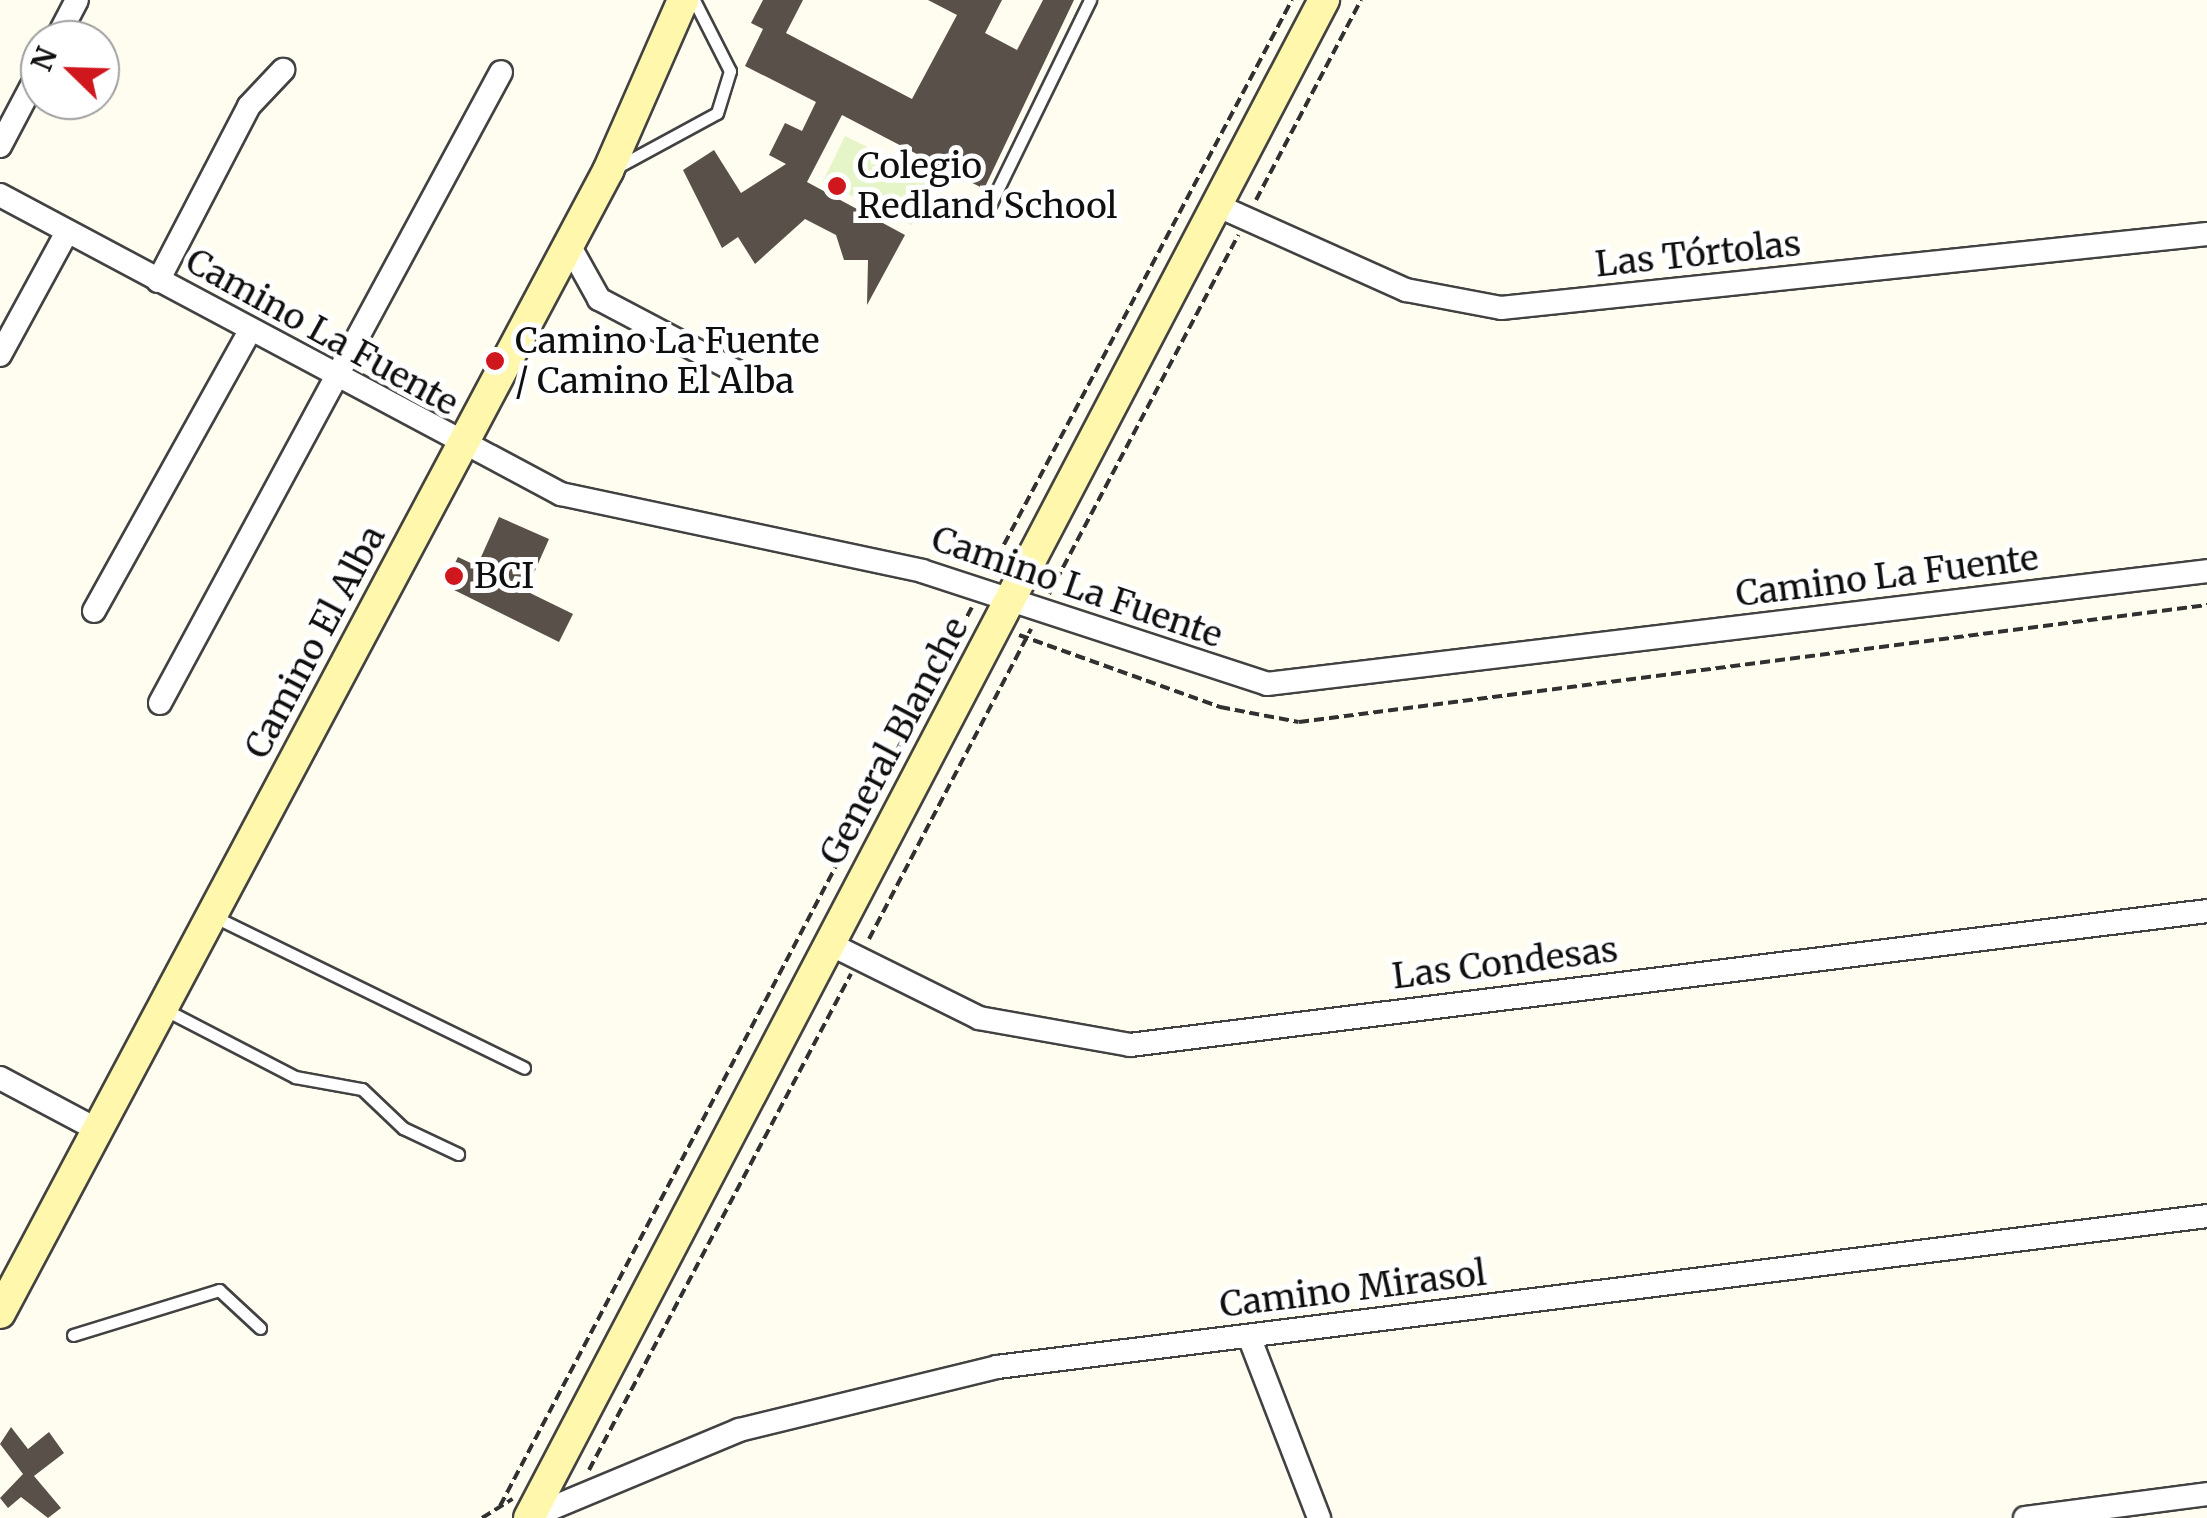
<!DOCTYPE html>
<meta charset="utf-8">
<style>
body{margin:0}
#map{position:relative;width:2207px;height:1518px;overflow:hidden;background:#fffcf0;font-family:Merriweather,serif}
div>[style]{position:absolute}
.pitch>*{inset:0;background:#e5f5c8;transform-origin:0 0}
.building>*{inset:0;background:#59504a}
.path>*{height:4px;margin-top:-2px;transform-origin:0;background:repeating-linear-gradient(90deg,#313131 0 10px,transparent 0 15px)}
.roads{filter:drop-shadow(2px 0 #424242) drop-shadow(-2px 0 #424242) drop-shadow(0 2px #424242) drop-shadow(0 -2px #424242)}
.service>*{height:11px;margin:-5.5px;padding:0 5.5px;transform-origin:5.5px;border-radius:5.5px;background:#fff}
.minor>*{height:22px;margin:-11px;padding:0 11px;transform-origin:11px;border-radius:11px;background:#fff}
.secondary>*{height:30px;margin:-15px;padding:0 15px;transform-origin:15px;border-radius:15px;background:#fff7ab}
.dots>*{width:28px;height:28px;translate:-50% -50%;box-sizing:border-box;border:5px solid #fff;border-radius:50%}
span{translate:-50% -50%;white-space:nowrap;text-align:center;line-height:1.15;-webkit-text-stroke:10px #fff;paint-order:stroke}
.poi-label{font-size:35px;color:#0f0f0f}
.left{translate:0 -50%;text-align:left}
.street-label{font-size:35px;color:#0f0f0f}
.north{position:absolute;left:20px;top:20px;width:100px;height:100px;box-sizing:border-box;background:#fff;border:2px solid #9f9f9f;border-radius:50%;rotate:293deg;font-size:28px;font-weight:700;line-height:40px;text-align:center;color:#0f0f0f}
.north::after{content:'';display:block;margin:auto;width:35px;height:45px;background:#cf171d;clip-path:polygon(50% 0,100% 100%,50% 72%,0 100%)}
</style>
<div id="map">
<div class="pitch">
<div style="left:845px;top:136px;width:99px;height:51px;rotate:26deg"></div>
</div>
<div class="building">
<div style="clip-path:polygon(763px 0,803px 0,786px 33px,912px 99px,957px 15px,928px 0,1002px 0,985px 33px,1017px 50px,1043px 0,1074px 0,984px 189px,842px 115px,807px 182px,905px 235px,867px 305px,868px 260px,844px 260px,836px 235px,805px 219px,755px 264px,738px 237px,722px 248px,683px 170px,714px 150px,741px 193px,786px 164px,769px 155px,785px 123px,802px 131px,816px 102px,745px 66px,763px 29px,751px 23px)"></div>
<div style="clip-path:polygon(499px 517px,549px 539px,526px 591px,573px 614px,559px 642px,444px 585px,458px 557px,477px 566px)"></div>
<div style="clip-path:polygon(11px 1427px,28px 1449px,49px 1432px,64px 1453px,34px 1476px,61px 1508px,48px 1518px,21px 1497px,8px 1508px,0 1498px,23px 1474px,0 1444px)"></div>
</div>
<div class="path">
<div style="left:1256px;top:200px;width:226px;rotate:-62.3deg"></div>
<div style="left:990px;top:571px;width:646px;rotate:-62.13deg"></div>
<div style="left:1049px;top:594px;width:406px;rotate:-62.2deg"></div>
<div style="left:1019px;top:635px;width:214px;rotate:19.7deg"></div>
<div style="left:1220px;top:707px;width:80px;rotate:10.8deg"></div>
<div style="left:1299px;top:722px;width:916px;rotate:-7.34deg"></div>
<div style="left:869px;top:939px;width:350px;rotate:-62.4deg"></div>
<div style="left:589px;top:1470px;width:561px;rotate:-62.16deg"></div>
<div style="left:500px;top:1506px;width:1015px;rotate:-62.3deg"></div>
<div style="left:482px;top:1518px;width:36px;rotate:-32deg"></div>
</div>
<div class="roads">
<div class="service">
<div style="left:612px;top:170px;width:119px;rotate:-28.5deg"></div>
<div style="left:717px;top:113px;width:44px;rotate:-72.8deg"></div>
<div style="left:730px;top:71px;width:80px;rotate:-116.9deg"></div>
<div style="left:991px;top:203px;width:226px;rotate:-64deg"></div>
<div style="left:213px;top:916px;width:346px;rotate:26deg"></div>
<div style="left:164px;top:1009px;width:148px;rotate:27.4deg"></div>
<div style="left:295px;top:1077px;width:68px;rotate:10.2deg"></div>
<div style="left:362px;top:1089px;width:57px;rotate:43.6deg"></div>
<div style="left:403px;top:1128px;width:61px;rotate:25.3deg"></div>
<div style="left:73px;top:1335px;width:153px;rotate:-17.1deg"></div>
<div style="left:219px;top:1290px;width:56px;rotate:42.8deg"></div>
</div>
<div class="minor">
<div style="left:56px;top:40px;width:45px;rotate:-62.3deg"></div>
<div style="left:0;top:146px;width:86px;rotate:-62.2deg"></div>
<div style="left:0;top:195px;width:636px;rotate:28.06deg"></div>
<div style="left:561px;top:494px;width:369px;rotate:12deg"></div>
<div style="left:922px;top:571px;width:363px;rotate:18.1deg"></div>
<div style="left:1267px;top:684px;width:947px;rotate:-6.85deg"></div>
<div style="left:1216px;top:205px;width:208px;rotate:24.1deg"></div>
<div style="left:1406px;top:290px;width:97px;rotate:10.7deg"></div>
<div style="left:1501px;top:308px;width:710px;rotate:-5.98deg"></div>
<div style="left:569px;top:245px;width:62px;rotate:60.9deg"></div>
<div style="left:599px;top:299px;width:170px;rotate:27.8deg"></div>
<div style="left:158px;top:281px;width:197px;rotate:-62.5deg"></div>
<div style="left:249px;top:106px;width:50px;rotate:-46.6deg"></div>
<div style="left:0;top:355px;width:140px;rotate:-61.4deg"></div>
<div style="left:94px;top:611px;width:321px;rotate:-60.9deg"></div>
<div style="left:160px;top:703px;width:717px;rotate:-61.61deg"></div>
<div style="left:830px;top:944px;width:166px;rotate:26.4deg"></div>
<div style="left:979px;top:1018px;width:153px;rotate:10.1deg"></div>
<div style="left:1130px;top:1045px;width:1085px;rotate:-7.09deg"></div>
<div style="left:0;top:1078px;width:111px;rotate:28deg"></div>
<div style="left:1250px;top:1339px;width:192px;rotate:68.9deg"></div>
<div style="left:528px;top:1518px;width:229px;rotate:-22.6deg"></div>
<div style="left:739px;top:1430px;width:266px;rotate:-13.7deg"></div>
<div style="left:997px;top:1367px;width:1219px;rotate:-7.11deg"></div>
<div style="left:2025px;top:1518px;width:184px;rotate:-7.5deg"></div>
</div>
<div class="secondary">
<div style="left:0;top:1313px;width:1294px;rotate:-61.97deg"></div>
<div style="left:608px;top:171px;width:187px;rotate:-66.3deg"></div>
<div style="left:529px;top:1518px;width:1714px;rotate:-62.36deg"></div>
</div>
</div>
<div class="dots">
<div style="left:837px;top:186px;background:#cf171d"></div>
<div style="left:495px;top:361px;background:#cf171d"></div>
<div style="left:454px;top:576px;background:#cf171d"></div>
</div>
<div class="poi-label">
<span class="left" style="left:857px;top:186px">Colegio<br>Redland School</span>
<span class="left" style="left:515px;top:361px">Camino La Fuente<br>/ Camino El Alba</span>
<span class="left" style="left:474px;top:576px">BCI</span>
</div>
<div class="street-label">
<span style="left:1698px;top:254px;rotate:-6deg">Las Tórtolas</span>
<span style="left:322px;top:332px;rotate:29deg">Camino La Fuente</span>
<span style="left:1887px;top:576px;rotate:-7deg">Camino La Fuente</span>
<span style="left:1077px;top:587px;rotate:19deg">Camino La Fuente</span>
<span style="left:315px;top:642px;rotate:-62deg">Camino El Alba</span>
<span style="left:894px;top:741px;rotate:-62deg">General Blanche</span>
<span style="left:1505px;top:963px;rotate:-7deg">Las Condesas</span>
<span style="left:1353px;top:1289px;rotate:-7deg">Camino Mirasol</span>
</div>
<div class="north">N</div>
</div>
